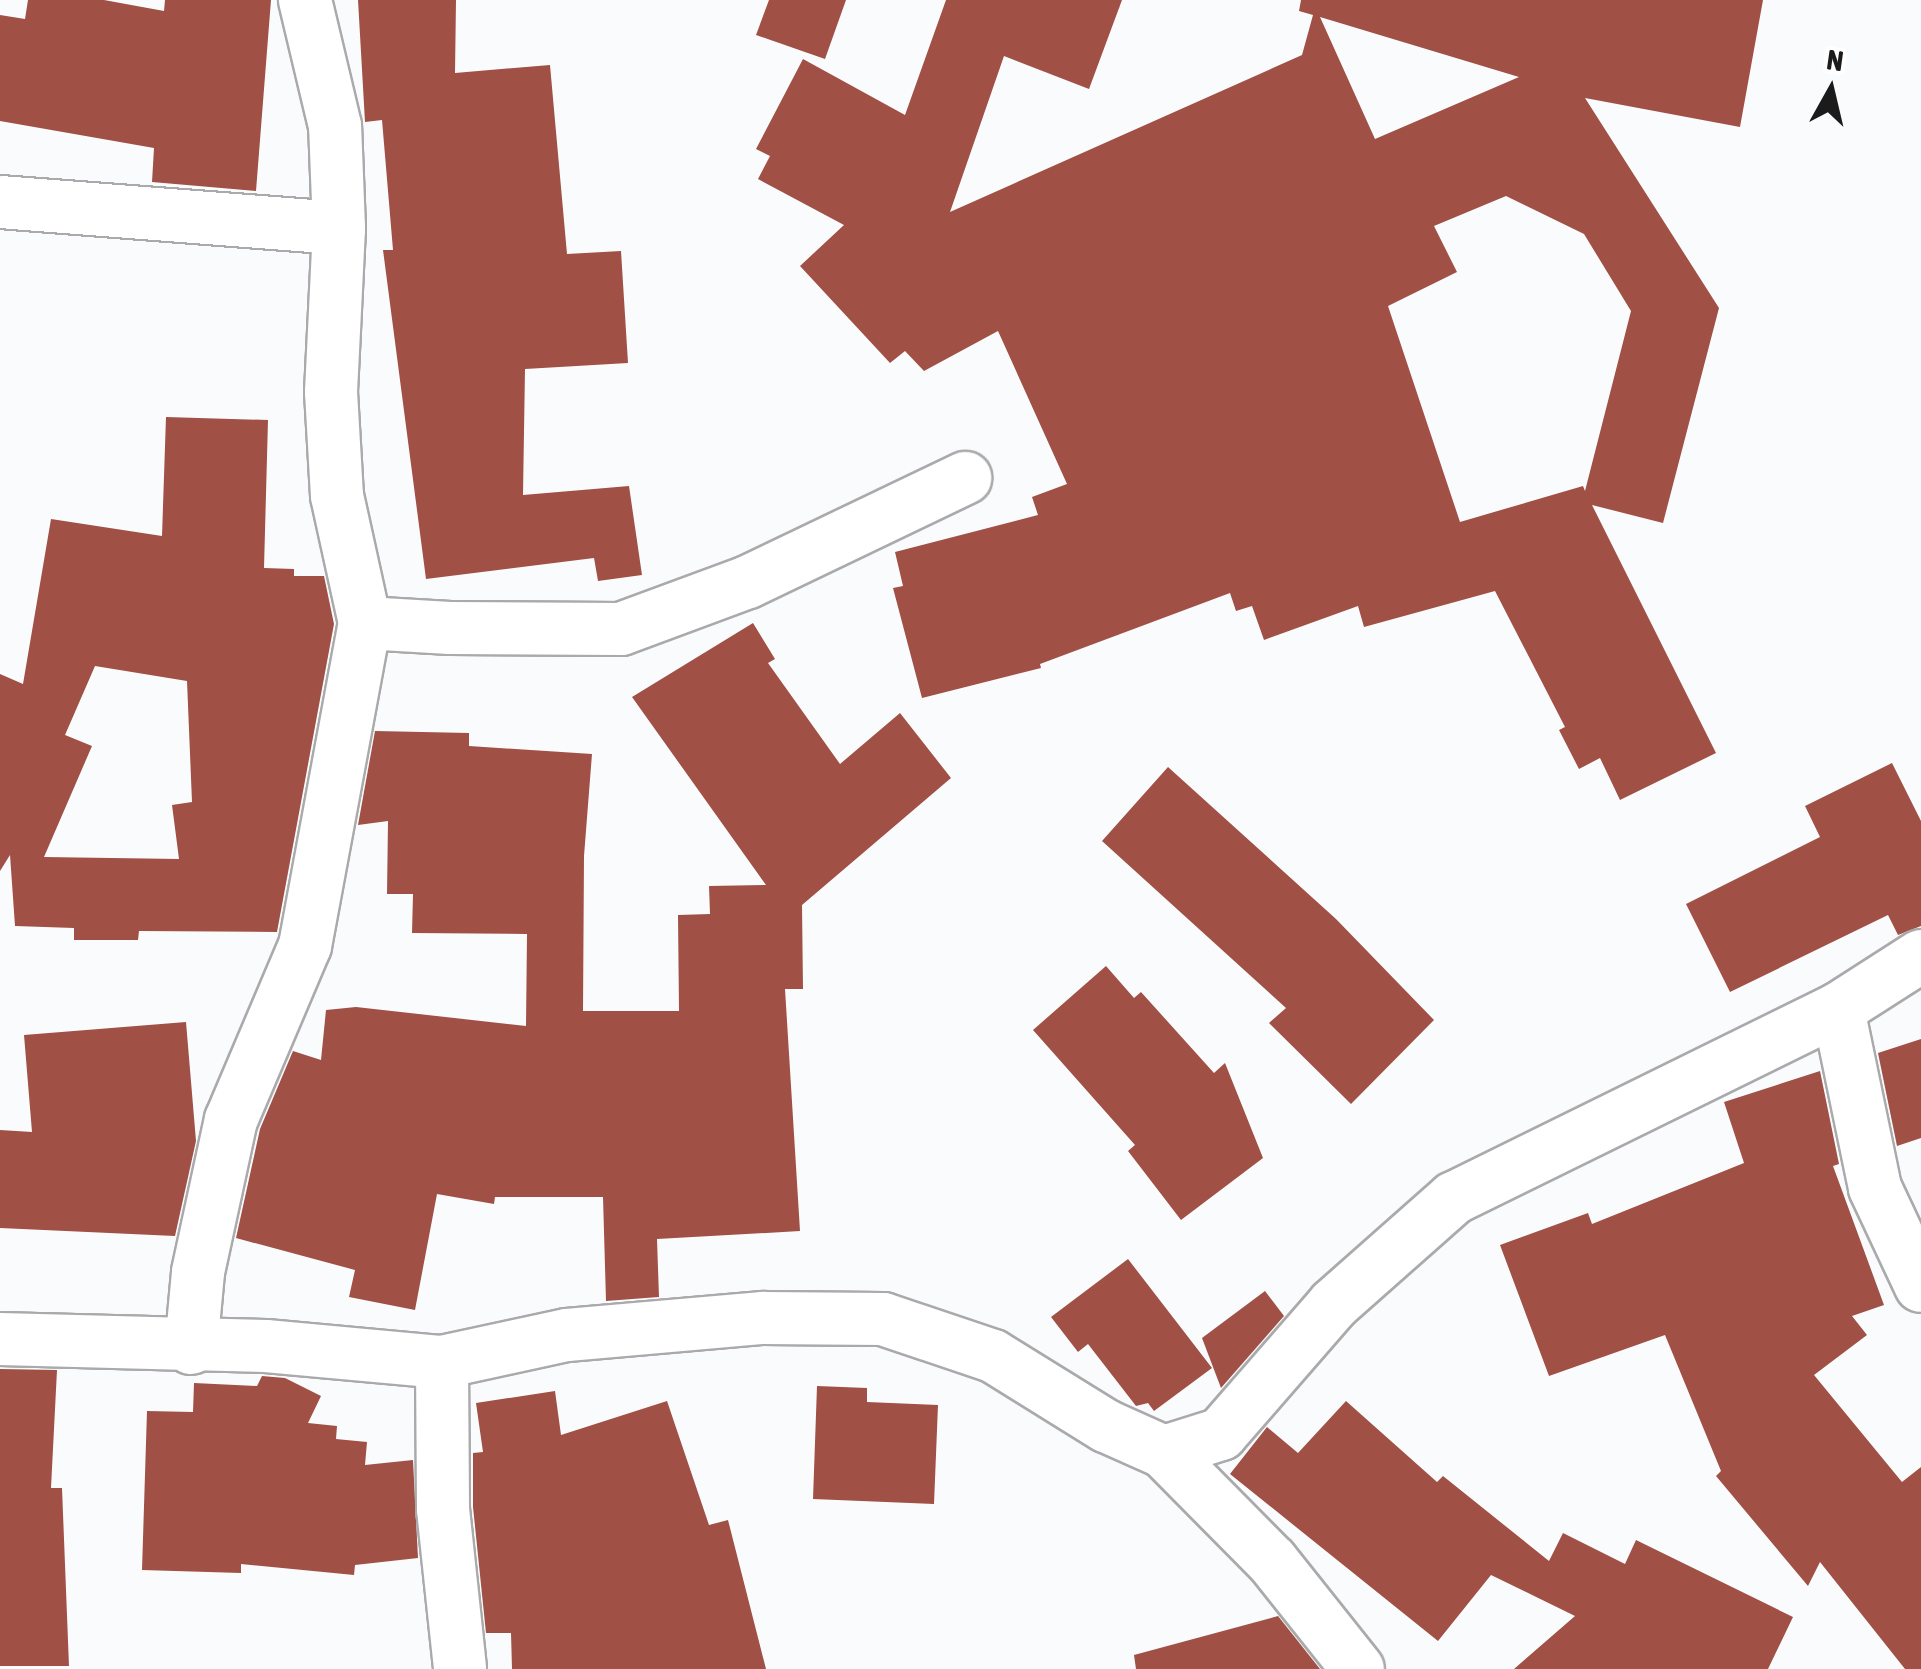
<!DOCTYPE html>
<style>
body{margin:0}
#map{position:relative;width:1921px;height:1669px;overflow:hidden;background:#fafbfd;font-family:"Asap Condensed",sans-serif}
div>[style]{position:absolute}
.building>*{inset:0;background:#a05045}
.roads{filter:drop-shadow(2px 0 #aaaaad) drop-shadow(-2px 0 #aaaaad) drop-shadow(0 2px #aaaaad) drop-shadow(0 -2px #aaaaad)}
.minor>*{height:52px;margin:-26px;padding:0 26px;transform-origin:26px;border-radius:26px;background:#fff}
span{translate:-50% -50%;white-space:nowrap;text-align:center;line-height:1.15;-webkit-text-stroke:8px #fff;paint-order:stroke}
.north{position:absolute;left:1781px;top:40px;width:100px;height:100px;-webkit-text-stroke:8px #fff;paint-order:stroke;rotate:8deg;font-size:28px;font-weight:700;line-height:40px;text-align:center;color:#1b1b1c}
.north::after{content:'';display:block;margin:auto;width:35px;height:45px;background:#1b1b1c;clip-path:polygon(50% 0,100% 100%,50% 72%,0 100%)}
</style>
<div id="map">
<div class="building">
<div style="clip-path:polygon(28px 0,104px 0,164px 11px,165px 0,271px 0,256px 191px,152px 182px,154px 148px,0 121px,0 15px,25px 19px)"></div>
<div style="clip-path:polygon(358px 0,456px 0,455px 73px,550px 65px,567px 254px,621px 251px,628px 363px,525px 369px,523px 495px,629px 486px,642px 575px,598px 581px,594px 558px,426px 579px,383px 250px,393px 250px,382px 120px,365px 122px)"></div>
<div style="clip-path:polygon(769px 0,846px 0,825px 59px,756px 35px)"></div>
<div style="clip-path:polygon(evenodd,946px 0,1122px 0,1089px 89px,1004px 56px,950px 212px,1302px 55px,1313px 15px,1299px 11px,1301px 0,1763px 0,1740px 127px,1585px 98px,1719px 308px,1663px 523px,1592px 505px,1716px 753px,1620px 800px,1600px 758px,1579px 769px,1559px 730px,1565px 727px,1495px 591px,1364px 627px,1358px 606px,1264px 640px,1252px 606px,1236px 611px,1230px 593px,1040px 664px,1041px 668px,922px 698px,893px 588px,903px 586px,895px 552px,1038px 515px,1032px 497px,1067px 484px,998px 331px,924px 371px,905px 351px,890px 363px,800px 266px,844px 225px,758px 179px,770px 156px,756px 149px,803px 59px,905px 115px,946px 0,1320px 17px,1519px 77px,1375px 139px,1320px 17px,946px 0,1506px 196px,1584px 234px,1631px 311px,1585px 491px,1583px 486px,1460px 522px,1388px 306px,1457px 272px,1434px 226px,1506px 196px)"></div>
<div style="clip-path:polygon(evenodd,166px 417px,268px 420px,264px 568px,294px 569px,294px 576px,324px 576px,334px 624px,277px 932px,139px 931px,138px 940px,74px 940px,74px 928px,15px 926px,10px 855px,0 871px,0 674px,23px 684px,51px 519px,162px 536px,166px 417px,95px 666px,187px 681px,192px 802px,172px 805px,179px 859px,44px 857px,92px 746px,65px 735px,95px 666px)"></div>
<div style="clip-path:polygon(753px 623px,775px 659px,768px 663px,840px 764px,900px 713px,951px 778px,802px 905px,803px 989px,785px 989px,800px 1231px,657px 1239px,659px 1297px,606px 1301px,603px 1197px,495px 1197px,494px 1204px,437px 1194px,415px 1310px,349px 1297px,355px 1270px,236px 1238px,260px 1129px,293px 1051px,321px 1060px,326px 1010px,356px 1007px,526px 1026px,527px 934px,412px 933px,413px 894px,387px 894px,388px 821px,358px 825px,375px 731px,469px 733px,469px 746px,592px 754px,584px 856px,583px 1011px,679px 1011px,678px 915px,710px 914px,709px 886px,766px 885px,632px 697px)"></div>
<div style="clip-path:polygon(1892px 763px,1921px 821px,1921px 926px,1898px 935px,1888px 915px,1730px 992px,1686px 904px,1820px 837px,1805px 806px)"></div>
<div style="clip-path:polygon(1168px 767px,1336px 919px,1434px 1020px,1351px 1104px,1269px 1023px,1286px 1008px,1102px 841px)"></div>
<div style="clip-path:polygon(1106px 966px,1134px 998px,1141px 992px,1214px 1073px,1225px 1063px,1263px 1158px,1181px 1220px,1128px 1151px,1135px 1145px,1033px 1030px)"></div>
<div style="clip-path:polygon(186px 1022px,196px 1141px,175px 1236px,0 1228px,0 1130px,32px 1132px,24px 1035px)"></div>
<div style="clip-path:polygon(1921px 1039px,1921px 1138px,1897px 1146px,1878px 1053px)"></div>
<div style="clip-path:polygon(1820px 1071px,1839px 1164px,1833px 1166px,1884px 1305px,1852px 1316px,1867px 1335px,1814px 1375px,1902px 1482px,1921px 1467px,1921px 1669px,1905px 1669px,1820px 1562px,1808px 1586px,1716px 1476px,1721px 1471px,1665px 1335px,1549px 1376px,1500px 1245px,1588px 1213px,1592px 1224px,1744px 1163px,1724px 1102px)"></div>
<div style="clip-path:polygon(1128px 1259px,1212px 1368px,1154px 1411px,1148px 1403px,1136px 1406px,1088px 1344px,1078px 1352px,1051px 1317px)"></div>
<div style="clip-path:polygon(1265px 1291px,1284px 1316px,1221px 1388px,1202px 1338px)"></div>
<div style="clip-path:polygon(0 1369px,57px 1370px,51px 1488px,62px 1488px,69px 1666px,0 1666px)"></div>
<div style="clip-path:polygon(262px 1376px,285px 1378px,321px 1396px,308px 1423px,337px 1426px,336px 1439px,367px 1442px,365px 1465px,413px 1460px,418px 1558px,355px 1565px,354px 1575px,241px 1564px,241px 1573px,142px 1570px,147px 1411px,193px 1412px,194px 1383px,257px 1386px)"></div>
<div style="clip-path:polygon(817px 1386px,867px 1388px,867px 1402px,938px 1405px,934px 1504px,813px 1499px)"></div>
<div style="clip-path:polygon(555px 1391px,561px 1435px,667px 1401px,709px 1525px,728px 1520px,766px 1669px,512px 1669px,511px 1633px,486px 1633px,473px 1507px,473px 1453px,483px 1452px,476px 1403px)"></div>
<div style="clip-path:polygon(1346px 1401px,1437px 1482px,1443px 1476px,1549px 1561px,1563px 1533px,1625px 1564px,1636px 1540px,1793px 1617px,1768px 1669px,1514px 1669px,1575px 1616px,1491px 1575px,1438px 1641px,1230px 1474px,1267px 1427px,1298px 1453px)"></div>
<div style="clip-path:polygon(1278px 1616px,1320px 1669px,1136px 1669px,1134px 1655px)"></div>
</div>
<div class="roads">
<div class="minor">
<div style="left:0;top:202px;width:340px;rotate:4.4deg"></div>
<div style="left:365px;top:623px;width:85px;rotate:3.4deg"></div>
<div style="left:450px;top:628px;width:171px;rotate:0.3deg"></div>
<div style="left:621px;top:629px;width:135px;rotate:-20.3deg"></div>
<div style="left:748px;top:582px;width:241px;rotate:-25.6deg"></div>
<div style="left:1921px;top:956px;width:98px;rotate:147.4deg"></div>
<div style="left:1838px;top:1009px;width:183px;rotate:78.3deg"></div>
<div style="left:1875px;top:1188px;width:108px;rotate:64.9deg"></div>
<div style="left:0;top:1339px;width:266px;rotate:1.5deg"></div>
<div style="left:266px;top:1346px;width:177px;rotate:5.2deg"></div>
<div style="left:442px;top:1362px;width:147px;rotate:89.6deg"></div>
<div style="left:443px;top:1509px;width:161px;rotate:83.9deg"></div>
<div style="left:191px;top:1348px;width:76px;rotate:-84.7deg"></div>
<div style="left:198px;top:1272px;width:156px;rotate:-77.8deg"></div>
<div style="left:231px;top:1120px;width:189px;rotate:-67deg"></div>
<div style="left:305px;top:946px;width:329px;rotate:-79.5deg"></div>
<div style="left:365px;top:623px;width:130px;rotate:-102.4deg"></div>
<div style="left:337px;top:496px;width:104px;rotate:-93.3deg"></div>
<div style="left:331px;top:392px;width:164px;rotate:-87.2deg"></div>
<div style="left:339px;top:228px;width:102px;rotate:-92.2deg"></div>
<div style="left:335px;top:126px;width:130px;rotate:-103.4deg"></div>
<div style="left:442px;top:1362px;width:128px;rotate:-12.2deg"></div>
<div style="left:567px;top:1335px;width:197px;rotate:-5deg"></div>
<div style="left:763px;top:1318px;width:120px;rotate:0.5deg"></div>
<div style="left:883px;top:1319px;width:116px;rotate:18.6deg"></div>
<div style="left:993px;top:1356px;width:133px;rotate:31.8deg"></div>
<div style="left:1106px;top:1426px;width:64px;rotate:24.1deg"></div>
<div style="left:1164px;top:1452px;width:153px;rotate:45.3deg"></div>
<div style="left:1272px;top:1561px;width:138px;rotate:51.5deg"></div>
<div style="left:1164px;top:1452px;width:60px;rotate:-17.5deg"></div>
<div style="left:1221px;top:1434px;width:172px;rotate:-49deg"></div>
<div style="left:1334px;top:1304px;width:160px;rotate:-41.5deg"></div>
<div style="left:1454px;top:1198px;width:428px;rotate:-26.2deg"></div>
</div>
</div>
<div class="north">N</div>
</div>
